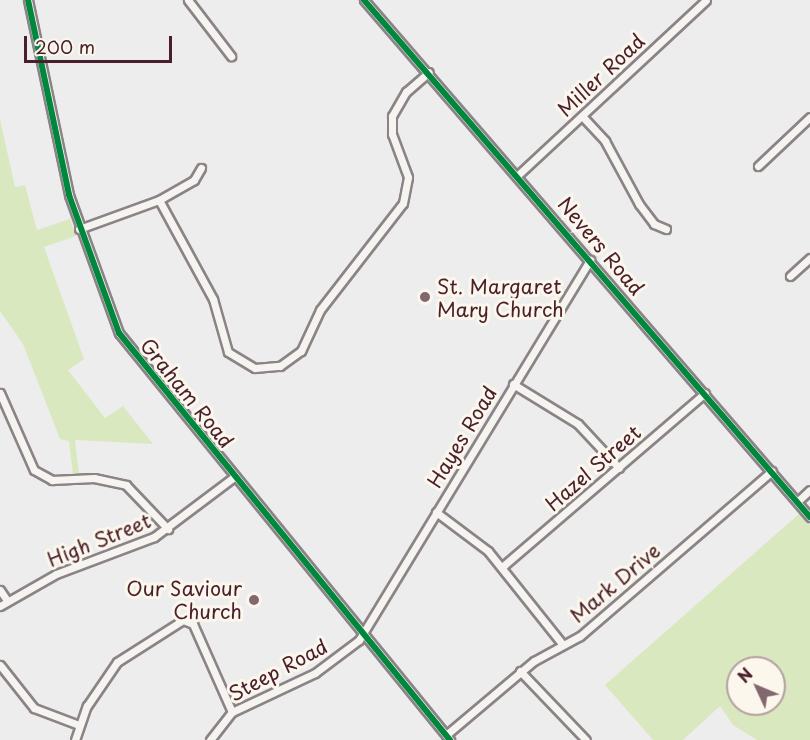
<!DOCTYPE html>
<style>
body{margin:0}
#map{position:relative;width:810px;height:740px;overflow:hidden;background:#ededed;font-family:"Playpen Sans",sans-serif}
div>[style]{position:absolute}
.green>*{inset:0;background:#dae8c0}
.roads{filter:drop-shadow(2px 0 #8c8386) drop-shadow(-2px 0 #8c8386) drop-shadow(0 2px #8c8386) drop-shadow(0 -2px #8c8386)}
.minor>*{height:7px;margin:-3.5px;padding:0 3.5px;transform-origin:3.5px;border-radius:3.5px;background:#f5f4f0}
.cycleway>*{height:6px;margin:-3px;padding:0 3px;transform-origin:3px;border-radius:3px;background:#00873e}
.dots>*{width:16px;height:16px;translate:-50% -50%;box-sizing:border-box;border:3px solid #fbf7ec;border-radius:50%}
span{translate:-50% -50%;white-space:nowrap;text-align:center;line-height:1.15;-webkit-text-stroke:6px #fbf7ec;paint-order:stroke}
.street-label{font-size:20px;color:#4a1f2b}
.poi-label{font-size:20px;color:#4a1f2b}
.left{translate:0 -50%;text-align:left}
.right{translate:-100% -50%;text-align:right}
.north{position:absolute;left:726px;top:656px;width:60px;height:60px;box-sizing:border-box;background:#fbf7ec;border:2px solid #b4a19f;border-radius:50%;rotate:314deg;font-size:16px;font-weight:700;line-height:24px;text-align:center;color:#4a1f2b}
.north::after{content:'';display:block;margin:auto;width:21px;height:27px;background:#83676f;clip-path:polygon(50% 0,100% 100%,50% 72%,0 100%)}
.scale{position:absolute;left:24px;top:36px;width:148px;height:27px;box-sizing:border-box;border:3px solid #4a1f2b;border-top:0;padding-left:8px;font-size:18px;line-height:21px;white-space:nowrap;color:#4a1f2b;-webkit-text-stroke:4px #fbf7ec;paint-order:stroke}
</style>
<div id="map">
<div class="green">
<div style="clip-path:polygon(0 119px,15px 187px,25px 185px,37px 230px,70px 219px,76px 236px,44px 247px,84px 359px,68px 370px,105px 418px,123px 406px,153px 444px,75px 440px,79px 474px,73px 475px,69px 441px,60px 439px,23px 344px,0 311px)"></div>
<div style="clip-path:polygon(evenodd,800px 513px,810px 526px,810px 740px,757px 740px,733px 725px,720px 706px,683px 740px,653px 740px,605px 685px,800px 513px,738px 668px,774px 668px,774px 704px,738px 704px,738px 668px)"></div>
</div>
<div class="roads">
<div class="minor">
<div style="left:28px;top:0;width:199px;rotate:78.1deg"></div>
<div style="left:69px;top:195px;width:147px;rotate:70.1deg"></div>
<div style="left:119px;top:333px;width:525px;rotate:50.88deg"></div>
<div style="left:188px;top:0;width:71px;rotate:52.5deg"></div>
<div style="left:364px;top:0;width:683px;rotate:49.22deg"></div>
<div style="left:582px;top:116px;width:34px;rotate:47deg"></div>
<div style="left:605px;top:141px;width:72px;rotate:61.6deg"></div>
<div style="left:639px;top:204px;width:25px;rotate:53deg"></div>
<div style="left:654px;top:224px;width:13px;rotate:23deg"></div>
<div style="left:758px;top:166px;width:71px;rotate:-43.3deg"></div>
<div style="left:519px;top:174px;width:255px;rotate:-42.9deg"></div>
<div style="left:159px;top:200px;width:113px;rotate:61.4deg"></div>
<div style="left:213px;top:299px;width:55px;rotate:74.2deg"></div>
<div style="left:228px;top:352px;width:31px;rotate:31deg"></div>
<div style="left:255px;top:368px;width:25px;rotate:-5deg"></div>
<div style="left:280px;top:366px;width:26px;rotate:-36deg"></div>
<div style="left:301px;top:351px;width:45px;rotate:-65.1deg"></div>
<div style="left:320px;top:310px;width:135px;rotate:-52.2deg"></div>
<div style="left:403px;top:203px;width:26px;rotate:-79deg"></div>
<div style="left:408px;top:177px;width:46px;rotate:-110.4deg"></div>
<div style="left:392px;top:134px;width:18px;rotate:-90deg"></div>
<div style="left:392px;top:116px;width:28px;rotate:-60deg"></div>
<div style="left:406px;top:92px;width:30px;rotate:-41deg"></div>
<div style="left:79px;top:229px;width:85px;rotate:-19.9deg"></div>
<div style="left:159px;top:200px;width:40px;rotate:-29.7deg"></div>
<div style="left:194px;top:180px;width:14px;rotate:-60deg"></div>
<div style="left:790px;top:276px;width:27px;rotate:-42deg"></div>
<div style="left:513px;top:384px;width:76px;rotate:31.6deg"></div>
<div style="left:578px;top:424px;width:60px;rotate:47deg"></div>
<div style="left:0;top:393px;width:84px;rotate:66.2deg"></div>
<div style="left:34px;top:470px;width:21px;rotate:29deg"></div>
<div style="left:52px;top:480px;width:42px;rotate:-2.7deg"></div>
<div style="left:94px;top:478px;width:33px;rotate:12deg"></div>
<div style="left:126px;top:485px;width:61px;rotate:46.3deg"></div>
<div style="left:798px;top:501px;width:16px;rotate:-43deg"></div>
<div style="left:436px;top:512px;width:65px;rotate:36.9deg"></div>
<div style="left:488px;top:551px;width:120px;rotate:51.4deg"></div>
<div style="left:502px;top:567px;width:267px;rotate:-40.6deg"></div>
<div style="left:0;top:590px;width:11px;rotate:56deg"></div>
<div style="left:0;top:606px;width:64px;rotate:-29.7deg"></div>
<div style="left:56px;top:574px;width:105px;rotate:-20.7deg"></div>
<div style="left:154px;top:537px;width:100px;rotate:-36.9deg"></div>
<div style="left:0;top:665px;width:55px;rotate:51.7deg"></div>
<div style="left:34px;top:708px;width:48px;rotate:20.7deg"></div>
<div style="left:520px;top:671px;width:95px;rotate:46.3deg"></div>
<div style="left:446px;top:735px;width:115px;rotate:-40.1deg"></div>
<div style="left:534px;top:661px;width:52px;rotate:-28.5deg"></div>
<div style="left:580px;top:636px;width:253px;rotate:-40.7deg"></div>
<div style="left:75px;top:740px;width:36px;rotate:-71deg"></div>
<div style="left:87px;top:706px;width:53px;rotate:-55.7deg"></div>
<div style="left:117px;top:662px;width:78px;rotate:-32.5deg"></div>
<div style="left:183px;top:620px;width:11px;rotate:22deg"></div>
<div style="left:193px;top:624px;width:96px;rotate:66.1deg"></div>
<div style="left:210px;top:740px;width:36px;rotate:-52deg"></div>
<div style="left:232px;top:712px;width:92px;rotate:-25.2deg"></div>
<div style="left:315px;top:673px;width:55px;rotate:-36.9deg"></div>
<div style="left:359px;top:640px;width:445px;rotate:-58.7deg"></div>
</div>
</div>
<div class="cycleway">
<div style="left:28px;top:0;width:199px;rotate:78.1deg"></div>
<div style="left:69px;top:195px;width:147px;rotate:70.1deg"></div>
<div style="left:119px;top:333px;width:525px;rotate:50.88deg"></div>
<div style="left:364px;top:0;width:683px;rotate:49.22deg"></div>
</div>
<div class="dots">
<div style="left:425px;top:297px;background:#83676f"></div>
<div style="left:254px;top:600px;background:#83676f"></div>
</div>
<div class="street-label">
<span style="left:601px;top:75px;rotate:-43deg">Miller Road</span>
<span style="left:601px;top:246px;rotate:50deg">Nevers Road</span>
<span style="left:187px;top:393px;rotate:51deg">Graham Road</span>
<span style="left:462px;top:437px;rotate:-59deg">Hayes Road</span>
<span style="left:593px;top:468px;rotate:-41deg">Hazel Street</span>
<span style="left:99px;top:540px;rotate:-22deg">High Street</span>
<span style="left:615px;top:583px;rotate:-40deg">Mark Drive</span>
<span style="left:278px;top:670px;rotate:-28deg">Steep Road</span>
</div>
<div class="poi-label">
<span class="left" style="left:437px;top:298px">St. Margaret<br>Mary Church</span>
<span class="right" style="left:242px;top:600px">Our Saviour<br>Church</span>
</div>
<div class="north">N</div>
<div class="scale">200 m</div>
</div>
